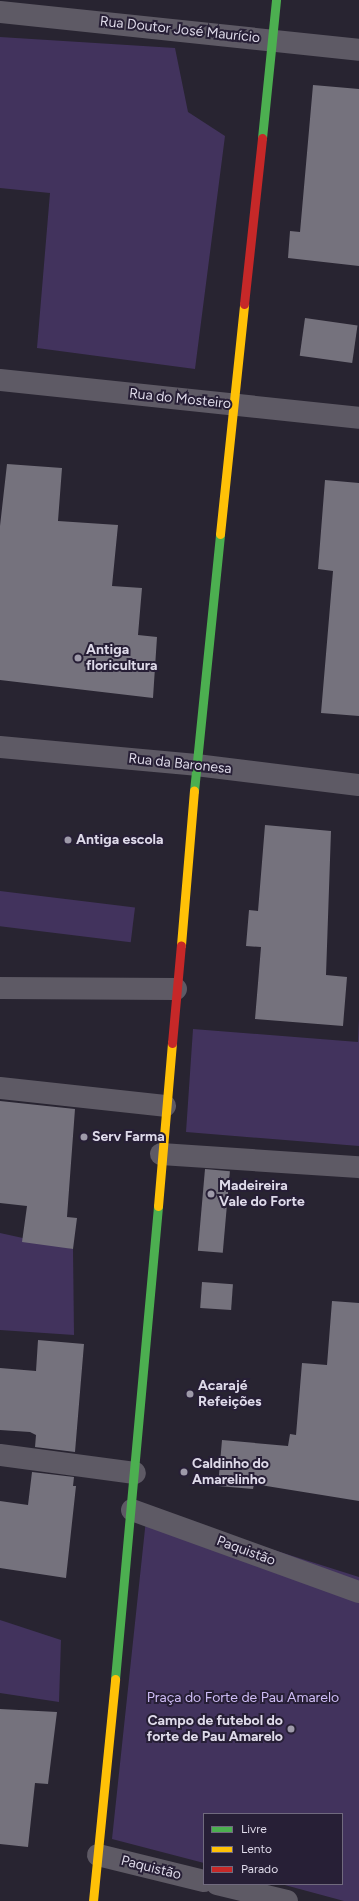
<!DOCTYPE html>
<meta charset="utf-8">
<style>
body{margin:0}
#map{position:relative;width:359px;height:1901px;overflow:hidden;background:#282431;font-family:Figtree,sans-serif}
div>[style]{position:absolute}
.green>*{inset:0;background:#42335d;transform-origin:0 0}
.building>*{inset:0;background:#75727d;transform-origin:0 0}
.street>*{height:22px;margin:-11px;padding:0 11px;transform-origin:11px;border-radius:11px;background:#5e5a65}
.fast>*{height:9px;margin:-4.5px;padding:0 4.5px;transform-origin:4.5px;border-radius:4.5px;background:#4caf50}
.slow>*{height:9px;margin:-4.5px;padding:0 4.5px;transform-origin:4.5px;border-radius:4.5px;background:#ffc107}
.jam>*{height:9px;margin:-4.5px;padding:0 4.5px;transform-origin:4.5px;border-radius:4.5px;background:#c62828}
.dots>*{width:11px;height:11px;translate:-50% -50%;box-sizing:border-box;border:2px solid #271f36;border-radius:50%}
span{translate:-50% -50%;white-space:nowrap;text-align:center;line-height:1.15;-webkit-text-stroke:4px #271f36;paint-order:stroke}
.street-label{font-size:14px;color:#dedae9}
.poi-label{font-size:14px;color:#dedae9;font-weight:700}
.left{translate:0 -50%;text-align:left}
.right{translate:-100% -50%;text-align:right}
.park-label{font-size:14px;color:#cfbdf6}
.legend{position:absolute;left:203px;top:1813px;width:140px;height:72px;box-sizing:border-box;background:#271f36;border:1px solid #706a7e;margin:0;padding:5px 7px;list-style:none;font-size:12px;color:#dedae9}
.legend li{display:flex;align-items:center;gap:8px;height:20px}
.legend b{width:20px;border:1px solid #706a7e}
</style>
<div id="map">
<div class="green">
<div style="clip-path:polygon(0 37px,175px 48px,188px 112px,225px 136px,195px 369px,37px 348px,50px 193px,0 188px)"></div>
<div style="left:0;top:891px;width:136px;height:35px;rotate:7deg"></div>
<div style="clip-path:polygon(359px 1018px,359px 1146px,186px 1132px,193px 1029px,358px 1042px)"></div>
<div style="clip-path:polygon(0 1233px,73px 1249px,74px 1335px,0 1330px)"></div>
<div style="clip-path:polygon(147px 1510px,359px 1577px,359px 1901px,344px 1901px,281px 1884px,342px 1884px,342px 1814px,204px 1814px,204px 1863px,112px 1839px)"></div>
<div style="clip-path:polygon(0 1620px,61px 1640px,59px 1702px,0 1693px)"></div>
</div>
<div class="building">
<div style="clip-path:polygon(313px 85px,359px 89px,359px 266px,288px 258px,290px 231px,300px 232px)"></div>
<div style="left:305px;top:318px;width:53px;height:38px;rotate:8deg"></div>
<div style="clip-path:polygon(7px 464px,62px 468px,58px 521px,118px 525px,112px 586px,142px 588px,138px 635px,157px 637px,153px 698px,0 680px,0 526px)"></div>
<div style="clip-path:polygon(325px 480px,359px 483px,359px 716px,321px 713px,333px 571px,318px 569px)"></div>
<div style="clip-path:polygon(265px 825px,331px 831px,326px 975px,347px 977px,343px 1026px,255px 1019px,261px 947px,246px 946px,249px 910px,258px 911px)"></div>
<div style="clip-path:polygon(0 1101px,75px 1109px,67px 1217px,77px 1218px,73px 1249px,22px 1242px,27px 1206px,0 1203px)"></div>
<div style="left:205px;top:1169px;width:25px;height:82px;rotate:5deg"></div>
<div style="left:202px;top:1282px;width:31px;height:26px;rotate:4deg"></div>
<div style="clip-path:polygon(332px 1301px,359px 1303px,359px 1501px,254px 1484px,253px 1489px,218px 1486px,222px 1440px,288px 1446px,290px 1434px,296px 1435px,302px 1363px,327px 1365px)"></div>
<div style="clip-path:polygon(38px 1340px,84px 1344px,75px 1452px,35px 1447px,36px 1435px,30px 1432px,0 1430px,0 1368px,36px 1371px)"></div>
<div style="clip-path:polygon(32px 1472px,74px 1477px,73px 1486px,76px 1486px,66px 1578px,0 1568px,0 1501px,28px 1505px)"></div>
<div style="clip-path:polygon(0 1709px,57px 1712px,48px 1784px,35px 1783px,28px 1847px,0 1844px)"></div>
</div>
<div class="street">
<div style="left:0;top:12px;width:361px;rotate:6deg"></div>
<div style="left:0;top:380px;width:361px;rotate:6deg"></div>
<div style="left:0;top:747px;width:197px;rotate:5.2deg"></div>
<div style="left:196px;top:765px;width:164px;rotate:7deg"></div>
<div style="left:0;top:988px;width:176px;rotate:0.3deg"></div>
<div style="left:0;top:1088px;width:166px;rotate:6.2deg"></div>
<div style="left:161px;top:1154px;width:198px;rotate:3.8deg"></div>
<div style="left:0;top:1455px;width:136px;rotate:7.6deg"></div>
<div style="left:132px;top:1510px;width:241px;rotate:19.9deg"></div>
<div style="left:98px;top:1855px;width:109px;rotate:13.8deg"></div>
<div style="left:217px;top:1884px;width:72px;rotate:13.7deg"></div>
</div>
<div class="fast">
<div style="left:262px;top:138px;width:139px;rotate:-84.2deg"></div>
<div style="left:194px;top:791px;width:258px;rotate:-84.2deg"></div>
<div style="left:115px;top:1679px;width:475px;rotate:-84.8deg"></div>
</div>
<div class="slow">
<div style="left:220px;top:534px;width:231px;rotate:-84deg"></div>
<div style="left:181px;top:945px;width:155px;rotate:-85.2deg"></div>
<div style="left:158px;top:1206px;width:164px;rotate:-85.1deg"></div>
<div style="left:93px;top:1901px;width:223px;rotate:-84.3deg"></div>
</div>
<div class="jam">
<div style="left:244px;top:304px;width:167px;rotate:-83.8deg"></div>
<div style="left:172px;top:1043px;width:98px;rotate:-84.8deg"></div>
</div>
<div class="dots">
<div style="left:78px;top:658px;background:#9e9aa9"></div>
<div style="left:68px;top:840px;background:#9e9aa9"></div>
<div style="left:84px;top:1137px;background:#9e9aa9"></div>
<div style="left:211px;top:1194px;background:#9e9aa9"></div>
<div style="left:190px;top:1394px;background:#9e9aa9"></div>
<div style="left:184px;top:1472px;background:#9e9aa9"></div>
<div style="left:291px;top:1729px;background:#9e9aa9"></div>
</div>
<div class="street-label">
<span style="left:180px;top:30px;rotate:6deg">Rua Doutor José Maurício</span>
<span style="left:180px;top:399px;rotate:6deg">Rua do Mosteiro</span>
<span style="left:180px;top:764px;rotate:6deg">Rua da Baronesa</span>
<span style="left:246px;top:1551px;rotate:20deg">Paquistão</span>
<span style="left:151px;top:1868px;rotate:14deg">Paquistão</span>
</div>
<div class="poi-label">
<span class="left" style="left:86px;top:658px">Antiga<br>floricultura</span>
<span class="left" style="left:76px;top:840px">Antiga escola</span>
<span class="left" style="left:92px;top:1137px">Serv Farma</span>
<span class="left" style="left:219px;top:1194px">Madeireira<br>Vale do Forte</span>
<span class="left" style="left:198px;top:1394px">Acarajé<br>Refeições</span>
<span class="left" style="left:192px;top:1472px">Caldinho do<br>Amarelinho</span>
<span class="right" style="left:283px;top:1729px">Campo de futebol do<br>forte de Pau Amarelo</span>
</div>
<div class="park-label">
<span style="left:243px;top:1698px">Praça do Forte de Pau Amarelo</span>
</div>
<ul class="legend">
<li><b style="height:5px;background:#4caf50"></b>Livre</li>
<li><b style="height:5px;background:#ffc107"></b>Lento</li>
<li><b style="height:5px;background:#c62828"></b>Parado</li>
</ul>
</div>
